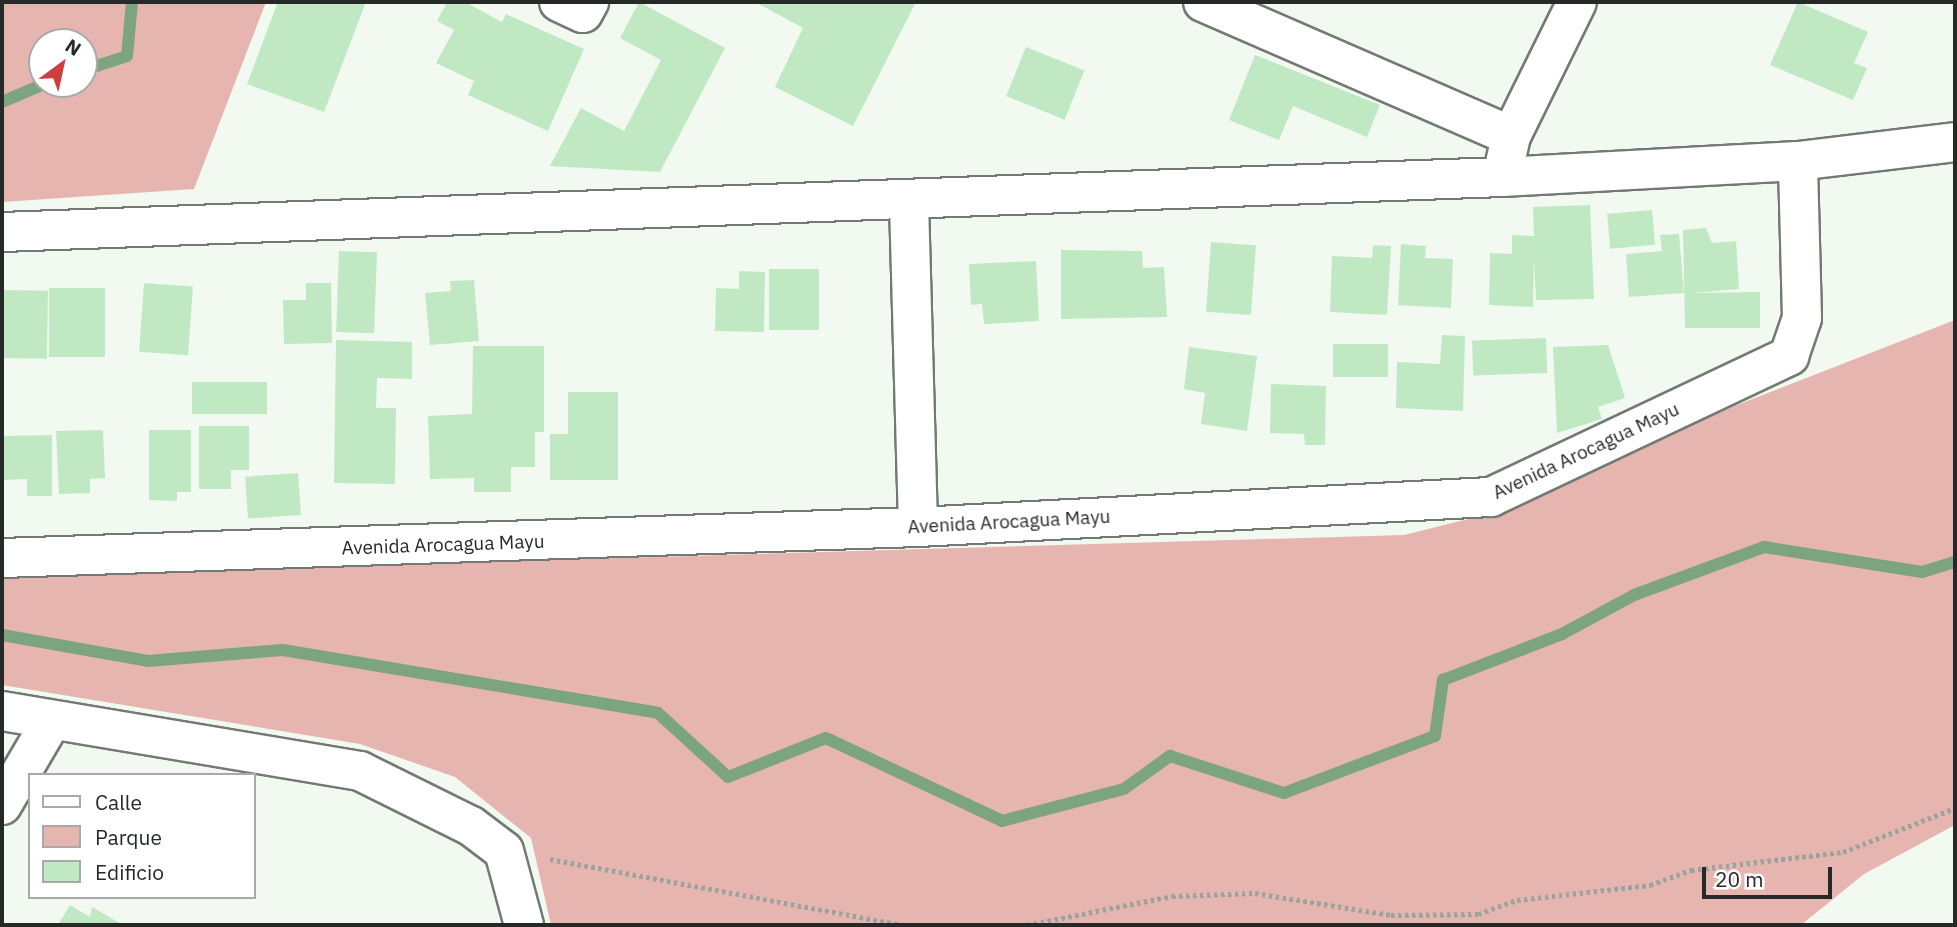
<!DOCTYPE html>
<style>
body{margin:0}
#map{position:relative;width:1957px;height:927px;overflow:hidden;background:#f1f9f1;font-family:"IBM Plex Sans",sans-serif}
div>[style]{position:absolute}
.green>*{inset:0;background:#e7b5b0}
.stream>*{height:12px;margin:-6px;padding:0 6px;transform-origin:6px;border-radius:6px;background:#7da481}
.building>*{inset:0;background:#c0e9c3;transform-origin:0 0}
.path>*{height:4.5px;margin-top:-2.25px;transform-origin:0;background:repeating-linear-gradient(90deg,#9ca29c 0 3.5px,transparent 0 7px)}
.roads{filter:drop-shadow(2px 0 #727a73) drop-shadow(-2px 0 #727a73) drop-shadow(0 2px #727a73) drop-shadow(0 -2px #727a73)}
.minor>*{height:38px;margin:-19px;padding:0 19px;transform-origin:19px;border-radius:19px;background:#fff}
span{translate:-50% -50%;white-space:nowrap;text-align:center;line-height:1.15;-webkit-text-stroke:6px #fff;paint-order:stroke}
.street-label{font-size:19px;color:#262a27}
.frame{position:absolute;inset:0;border:4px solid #262a27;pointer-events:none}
.legend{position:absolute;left:28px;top:773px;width:228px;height:126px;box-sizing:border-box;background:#fff;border:2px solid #a8aaa9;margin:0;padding:9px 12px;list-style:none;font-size:21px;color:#262a27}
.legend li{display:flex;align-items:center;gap:14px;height:35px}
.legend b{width:35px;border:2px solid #a8aaa9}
.north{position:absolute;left:28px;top:28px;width:70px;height:70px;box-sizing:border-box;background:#fff;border:2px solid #a8aaa9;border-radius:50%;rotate:33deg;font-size:19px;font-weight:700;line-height:28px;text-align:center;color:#262a27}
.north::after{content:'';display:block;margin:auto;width:24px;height:32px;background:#cd3e3e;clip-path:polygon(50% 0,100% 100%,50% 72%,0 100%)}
.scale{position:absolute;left:1702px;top:867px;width:130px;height:32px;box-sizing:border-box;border:4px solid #262a27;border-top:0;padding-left:9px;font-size:21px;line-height:24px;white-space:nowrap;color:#262a27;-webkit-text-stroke:5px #fff;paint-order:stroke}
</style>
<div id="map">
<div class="green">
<div style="clip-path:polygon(evenodd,2px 2px,266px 2px,194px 189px,2px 202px,2px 2px,84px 42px,84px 84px,42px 84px,42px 42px,84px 42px)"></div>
<div style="clip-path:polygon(1955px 320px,1955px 825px,1864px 874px,1801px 925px,551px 925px,531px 838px,455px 777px,360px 744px,2px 685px,2px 576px,1404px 535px,1496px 512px,1732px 407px)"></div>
</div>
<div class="stream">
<div style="left:84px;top:70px;width:45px;rotate:-18deg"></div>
<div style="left:127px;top:56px;width:54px;rotate:-84.7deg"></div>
<div style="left:2px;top:102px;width:46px;rotate:-23.2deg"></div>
<div style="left:2px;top:635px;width:148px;rotate:10.1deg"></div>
<div style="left:148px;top:661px;width:135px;rotate:-4.7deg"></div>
<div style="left:283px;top:650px;width:380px;rotate:9.5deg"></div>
<div style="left:658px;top:713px;width:95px;rotate:42.4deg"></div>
<div style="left:728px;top:777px;width:105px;rotate:-21.7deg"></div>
<div style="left:826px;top:738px;width:195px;rotate:25.2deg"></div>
<div style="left:1002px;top:821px;width:126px;rotate:-14.7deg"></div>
<div style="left:1124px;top:789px;width:57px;rotate:-35.7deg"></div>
<div style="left:1170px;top:756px;width:120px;rotate:18deg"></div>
<div style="left:1284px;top:793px;width:161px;rotate:-20.7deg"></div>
<div style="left:1435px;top:736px;width:57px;rotate:-81.9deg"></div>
<div style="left:1443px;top:680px;width:128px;rotate:-21.1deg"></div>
<div style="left:1562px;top:634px;width:82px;rotate:-28.4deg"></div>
<div style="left:1634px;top:595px;width:139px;rotate:-20.3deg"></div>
<div style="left:1764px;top:547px;width:160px;rotate:9deg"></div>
<div style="left:1922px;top:572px;width:34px;rotate:-17deg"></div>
</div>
<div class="building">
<div style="clip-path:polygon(278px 2px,366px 2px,324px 112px,247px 84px)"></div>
<div style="clip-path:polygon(447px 2px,465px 2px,502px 22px,506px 14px,584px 49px,548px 131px,468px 95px,474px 81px,436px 63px,454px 30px,437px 21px)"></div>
<div style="clip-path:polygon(639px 2px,725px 48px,660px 172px,550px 166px,581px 108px,624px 131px,661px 60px,620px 38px)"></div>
<div style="clip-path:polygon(755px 2px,916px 2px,853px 126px,775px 87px,803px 28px)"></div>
<div style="clip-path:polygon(1798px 2px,1868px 32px,1854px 63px,1867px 68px,1853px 100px,1770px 65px)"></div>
<div style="left:1026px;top:47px;width:63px;height:53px;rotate:22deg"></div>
<div style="clip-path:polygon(1255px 55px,1380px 105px,1367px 137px,1293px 106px,1279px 140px,1229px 120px)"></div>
<div style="clip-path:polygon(1590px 205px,1594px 299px,1536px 300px,1534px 260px,1533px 307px,1489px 305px,1490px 253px,1512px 254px,1512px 235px,1534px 236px,1533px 207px)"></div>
<div style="left:1652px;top:210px;width:35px;height:45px;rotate:85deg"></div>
<div style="clip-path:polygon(1706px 228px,1712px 243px,1736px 241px,1739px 289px,1692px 293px,1760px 292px,1760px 328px,1685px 328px,1683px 230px)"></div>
<div style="clip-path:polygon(1679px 234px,1684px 293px,1629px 297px,1626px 254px,1662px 251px,1660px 235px)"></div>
<div style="left:1211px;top:242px;width:45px;height:70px;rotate:4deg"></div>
<div style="clip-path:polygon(1401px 244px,1426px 246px,1425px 258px,1453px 259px,1451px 308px,1398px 305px)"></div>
<div style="clip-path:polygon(1373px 245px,1391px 246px,1387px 315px,1330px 312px,1332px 256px,1372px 258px)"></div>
<div style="clip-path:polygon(1061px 250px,1142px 251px,1143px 268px,1164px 267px,1167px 317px,1061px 319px)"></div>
<div style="left:339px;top:251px;width:38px;height:81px;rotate:2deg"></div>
<div style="clip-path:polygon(1036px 261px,1039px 321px,984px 324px,982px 304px,971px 305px,969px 264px)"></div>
<div style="left:769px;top:269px;width:50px;height:61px"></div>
<div style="clip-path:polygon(739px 271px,765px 272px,764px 332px,715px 331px,716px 288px,739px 289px)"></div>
<div style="clip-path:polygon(474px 280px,479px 341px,430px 345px,425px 293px,451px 291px,450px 281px)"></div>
<div style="left:144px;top:283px;width:49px;height:69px;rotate:4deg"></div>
<div style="clip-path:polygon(306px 283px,331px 283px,332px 343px,284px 344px,283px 300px,306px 300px)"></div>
<div style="left:105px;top:288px;width:69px;height:56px;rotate:90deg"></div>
<div style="left:2px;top:290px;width:46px;height:68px;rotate:1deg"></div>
<div style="clip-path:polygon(1442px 335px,1465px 336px,1463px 411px,1396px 408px,1397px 362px,1440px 364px)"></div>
<div style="left:1546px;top:338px;width:35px;height:74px;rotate:88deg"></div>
<div style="clip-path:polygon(336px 340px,412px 342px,412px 379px,377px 378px,376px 408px,396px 408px,395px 484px,334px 483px)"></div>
<div style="left:1388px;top:344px;width:33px;height:55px;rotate:90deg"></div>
<div style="clip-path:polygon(1608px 345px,1625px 398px,1598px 407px,1602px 419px,1557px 433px,1553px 347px)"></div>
<div style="clip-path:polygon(473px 346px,544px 346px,544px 432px,535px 432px,535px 467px,511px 467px,511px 492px,474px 492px,474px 478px,430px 479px,428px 416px,472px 414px)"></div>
<div style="clip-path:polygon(1189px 347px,1257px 356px,1247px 431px,1201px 424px,1205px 393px,1184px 389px)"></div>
<div style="left:267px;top:382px;width:32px;height:75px;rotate:90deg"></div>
<div style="clip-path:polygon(1271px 384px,1326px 386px,1325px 445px,1305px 445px,1304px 434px,1270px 433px)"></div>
<div style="clip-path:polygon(568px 392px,618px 392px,618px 480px,550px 480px,550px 434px,568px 434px)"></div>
<div style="clip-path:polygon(199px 426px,249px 426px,249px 470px,231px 470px,231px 489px,199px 489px)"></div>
<div style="clip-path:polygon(103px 430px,105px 478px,90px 479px,90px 493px,59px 494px,56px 431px)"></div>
<div style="clip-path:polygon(149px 430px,191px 430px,191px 492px,177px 492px,177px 501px,149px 500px)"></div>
<div style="clip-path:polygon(52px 435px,52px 496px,27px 496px,27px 479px,2px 480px,2px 436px)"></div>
<div style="left:298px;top:473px;width:42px;height:53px;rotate:86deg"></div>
<div style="clip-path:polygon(70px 905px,90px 917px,92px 907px,123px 925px,58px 925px)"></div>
</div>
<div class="path">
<div style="left:550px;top:859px;width:360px;rotate:10.6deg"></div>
<div style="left:1027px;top:925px;width:148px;rotate:-11.3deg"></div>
<div style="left:1172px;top:896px;width:83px;rotate:-2.1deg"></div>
<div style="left:1255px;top:893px;width:138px;rotate:9.2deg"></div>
<div style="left:1391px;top:915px;width:87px;rotate:-0.7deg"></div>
<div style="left:1478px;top:914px;width:41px;rotate:-19.7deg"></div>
<div style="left:1517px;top:900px;width:134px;rotate:-6.4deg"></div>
<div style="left:1650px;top:885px;width:44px;rotate:-20.1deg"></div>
<div style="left:1691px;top:870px;width:153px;rotate:-6.8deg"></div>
<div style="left:1843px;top:852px;width:120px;rotate:-21.4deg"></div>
</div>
<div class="roads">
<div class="minor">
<div style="left:559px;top:2px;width:26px;rotate:25deg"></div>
<div style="left:583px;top:13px;width:13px;rotate:-61deg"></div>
<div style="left:1203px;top:2px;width:336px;rotate:23.5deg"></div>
<div style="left:1511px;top:136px;width:42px;rotate:102.4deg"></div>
<div style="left:1511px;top:136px;width:149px;rotate:-63.8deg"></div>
<div style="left:909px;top:203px;width:324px;rotate:88.4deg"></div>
<div style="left:2px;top:232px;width:1501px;rotate:-2.1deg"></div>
<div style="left:1502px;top:177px;width:296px;rotate:-3.1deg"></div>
<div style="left:1798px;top:161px;width:158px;rotate:-6.9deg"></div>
<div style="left:2px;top:558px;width:917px;rotate:-1.94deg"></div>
<div style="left:918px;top:527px;width:574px;rotate:-3deg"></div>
<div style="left:1491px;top:497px;width:330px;rotate:-25.3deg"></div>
<div style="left:1789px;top:356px;width:40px;rotate:-71.1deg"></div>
<div style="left:1802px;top:318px;width:157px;rotate:-91.5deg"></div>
<div style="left:2px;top:711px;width:363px;rotate:9.5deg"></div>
<div style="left:360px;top:771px;width:124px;rotate:26.4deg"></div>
<div style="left:471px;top:826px;width:41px;rotate:37.1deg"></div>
<div style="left:504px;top:851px;width:77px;rotate:74.9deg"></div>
<div style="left:2px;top:805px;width:99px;rotate:-59.5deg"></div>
</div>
</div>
<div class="street-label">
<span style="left:1586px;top:451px;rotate:-25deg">Avenida Arocagua Mayu</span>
<span style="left:1009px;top:522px;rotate:-3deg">Avenida Arocagua Mayu</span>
<span style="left:443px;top:545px;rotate:-2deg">Avenida Arocagua Mayu</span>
</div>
<div class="frame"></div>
<ul class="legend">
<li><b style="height:9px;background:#fff"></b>Calle</li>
<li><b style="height:19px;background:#e7b5b0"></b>Parque</li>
<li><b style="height:19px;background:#c0e9c3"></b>Edificio</li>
</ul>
<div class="north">N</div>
<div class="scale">20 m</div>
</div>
